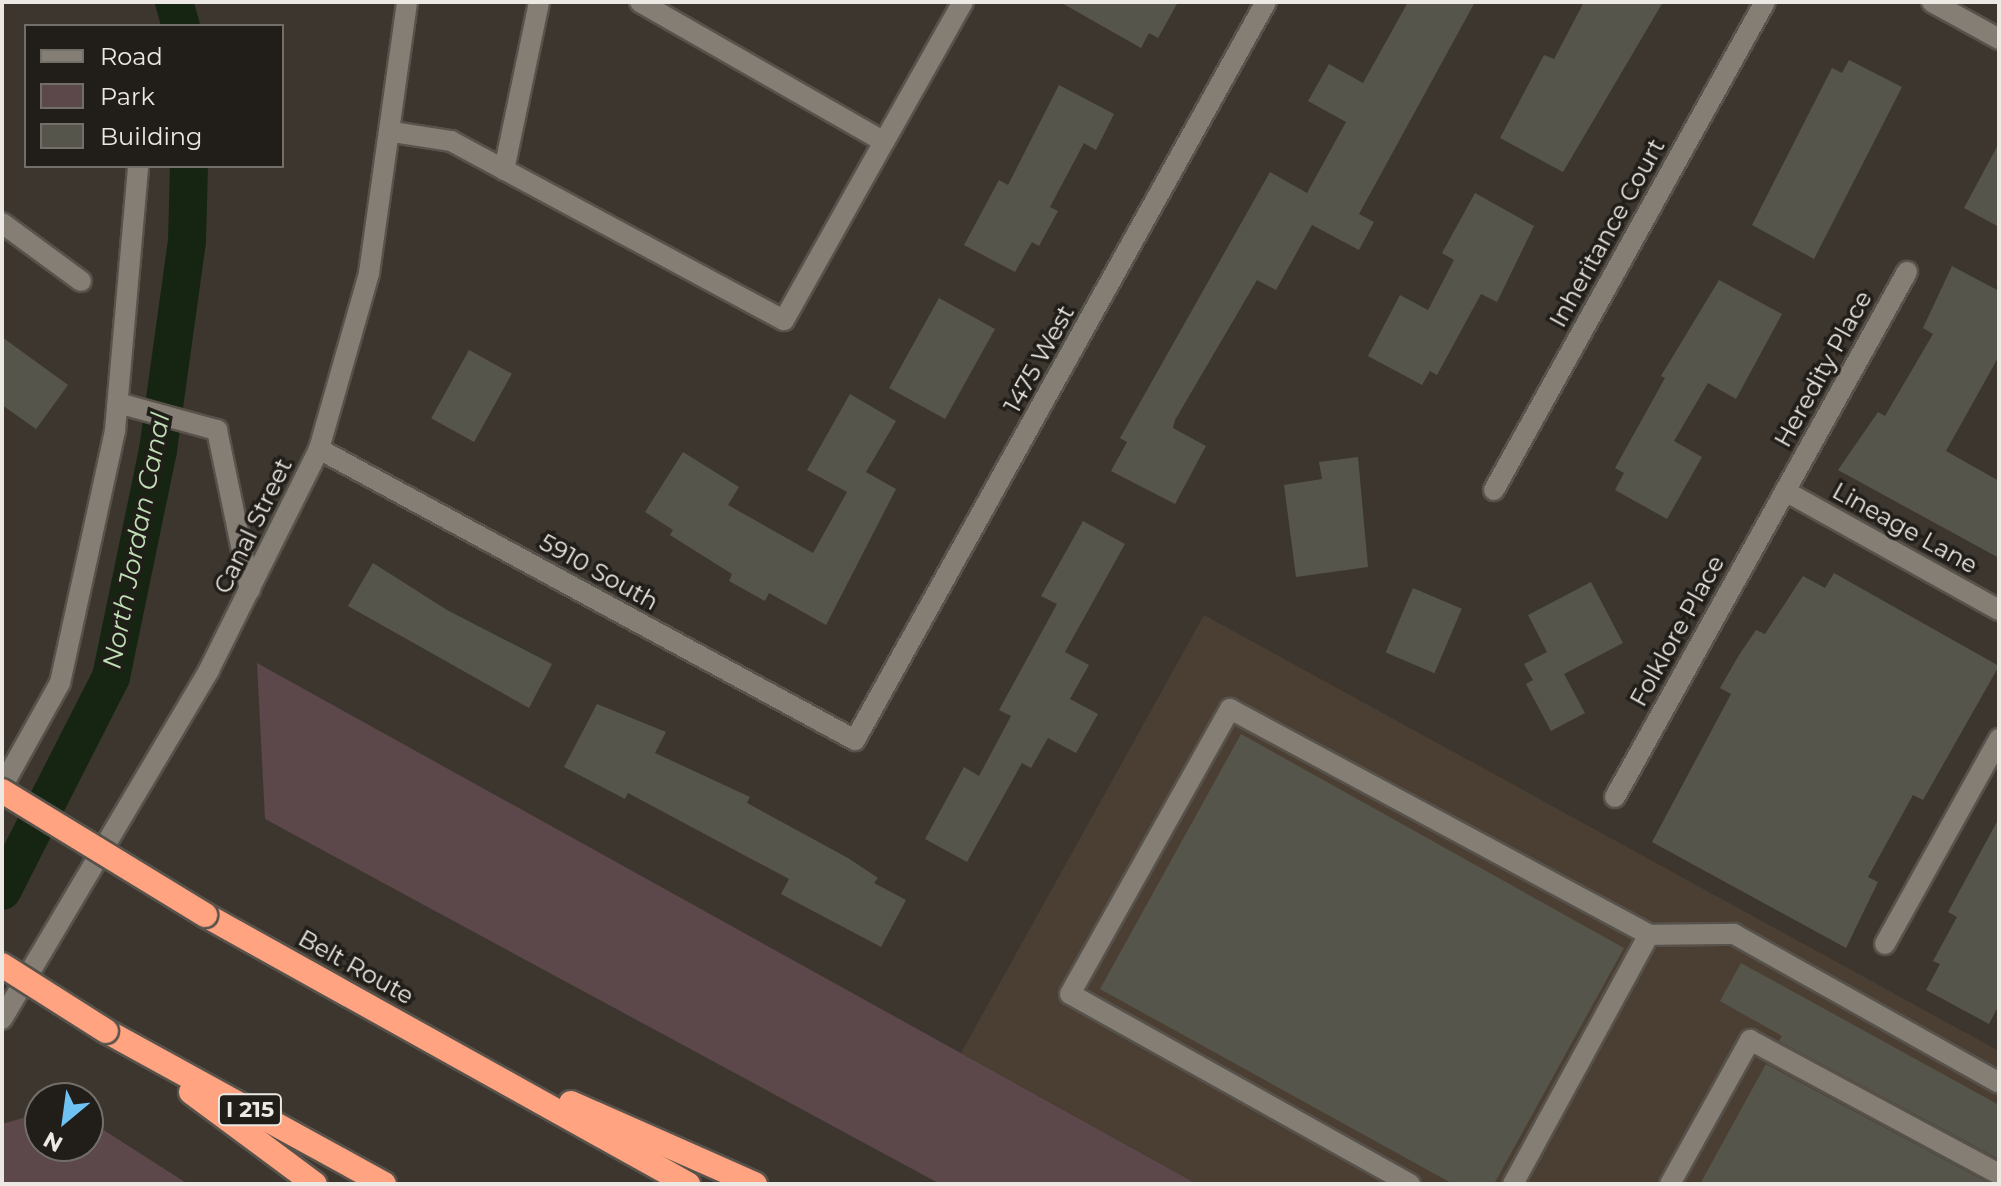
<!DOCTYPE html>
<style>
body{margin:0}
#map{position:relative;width:2001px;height:1186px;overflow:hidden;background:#3c362e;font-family:Montserrat,sans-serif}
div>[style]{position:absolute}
.built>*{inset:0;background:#4a3f32}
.green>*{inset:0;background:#5c474a}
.canal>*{height:38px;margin:-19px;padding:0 19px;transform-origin:19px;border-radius:19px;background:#162511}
.building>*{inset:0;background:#56554b;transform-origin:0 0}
.roads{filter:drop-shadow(2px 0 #57524b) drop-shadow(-2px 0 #57524b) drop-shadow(0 2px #57524b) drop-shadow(0 -2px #57524b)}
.lane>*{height:20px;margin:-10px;padding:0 10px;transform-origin:10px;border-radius:10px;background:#857e75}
.street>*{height:20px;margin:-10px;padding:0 10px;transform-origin:10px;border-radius:10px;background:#857e75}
.secondary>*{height:20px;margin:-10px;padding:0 10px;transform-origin:10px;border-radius:10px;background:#857e75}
.highway>*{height:24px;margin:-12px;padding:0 12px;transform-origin:12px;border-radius:12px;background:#ffa380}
.bridges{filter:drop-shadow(2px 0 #57524b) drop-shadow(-2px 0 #57524b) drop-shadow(0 2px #57524b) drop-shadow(0 -2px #57524b)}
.highway-bridge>*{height:24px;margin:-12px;padding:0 12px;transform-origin:12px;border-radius:12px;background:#ffa380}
span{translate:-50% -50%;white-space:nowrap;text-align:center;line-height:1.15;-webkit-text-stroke:7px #211e1a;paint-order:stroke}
.shield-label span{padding:2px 6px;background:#211e1a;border:2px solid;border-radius:6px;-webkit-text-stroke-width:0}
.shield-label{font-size:22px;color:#ece8e3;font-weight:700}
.street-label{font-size:24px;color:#ece8e3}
.water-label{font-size:26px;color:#bee1b4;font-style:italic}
.frame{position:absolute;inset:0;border:4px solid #ece8e3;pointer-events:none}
.legend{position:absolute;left:24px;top:24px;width:260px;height:144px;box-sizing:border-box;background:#211e1a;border:2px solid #726f6a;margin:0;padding:10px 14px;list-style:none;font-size:24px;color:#ece8e3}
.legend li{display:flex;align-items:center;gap:16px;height:40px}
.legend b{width:40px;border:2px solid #726f6a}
.north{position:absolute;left:24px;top:1082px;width:80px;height:80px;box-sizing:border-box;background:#211e1a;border:2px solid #726f6a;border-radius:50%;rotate:209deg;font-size:22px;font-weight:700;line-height:32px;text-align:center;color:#ece8e3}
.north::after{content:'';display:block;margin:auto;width:28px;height:36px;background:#6fc2f4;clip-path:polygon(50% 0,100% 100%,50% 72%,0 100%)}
</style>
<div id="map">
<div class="built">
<div style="clip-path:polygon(1204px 615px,1999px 1051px,1999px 1184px,1197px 1184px,961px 1053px)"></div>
</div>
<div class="green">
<div style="clip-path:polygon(257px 663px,1197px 1184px,940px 1184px,265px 819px)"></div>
<div style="clip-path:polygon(40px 1113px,40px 1146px,88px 1146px,88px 1120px,188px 1184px,2px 1184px,2px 1124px)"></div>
</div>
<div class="canal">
<div style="left:174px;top:2px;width:25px;rotate:74deg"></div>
<div style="left:2px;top:891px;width:240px;rotate:-63deg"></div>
<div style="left:111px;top:677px;width:232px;rotate:-78.3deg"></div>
<div style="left:158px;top:450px;width:211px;rotate:-82.1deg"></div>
<div style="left:187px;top:241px;width:75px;rotate:-88.5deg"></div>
</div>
<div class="building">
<div style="clip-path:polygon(1060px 2px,1178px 2px,1158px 38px,1149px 33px,1141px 48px)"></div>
<div style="clip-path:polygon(1408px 2px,1475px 2px,1359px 214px,1374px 222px,1359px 250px,1312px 225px,1276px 290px,1257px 280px,1175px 420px,1173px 428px,1206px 446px,1175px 504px,1111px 471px,1127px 442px,1120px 438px,1270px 172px,1307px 193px,1346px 122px,1308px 101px,1329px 64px,1363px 83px)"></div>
<div style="clip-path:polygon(1584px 2px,1663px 2px,1563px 172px,1500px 138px,1544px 55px,1554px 59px)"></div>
<div style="clip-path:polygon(1849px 60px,1902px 87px,1814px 259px,1752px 225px,1832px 68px,1842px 73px)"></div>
<div style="clip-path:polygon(1059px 85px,1114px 114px,1096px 150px,1084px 143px,1050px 207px,1058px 211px,1039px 246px,1032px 242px,1015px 272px,964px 245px,999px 180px,1008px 185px)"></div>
<div style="clip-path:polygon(1999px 143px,1999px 227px,1964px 208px)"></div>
<div style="clip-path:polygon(1475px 193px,1534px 226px,1497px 302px,1481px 294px,1437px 375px,1430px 371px,1422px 385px,1368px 356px,1400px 295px,1428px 310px,1454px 260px,1442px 253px)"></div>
<div style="clip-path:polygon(1952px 266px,1999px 291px,1999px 356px,1946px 451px,1999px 481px,1999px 558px,1838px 470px,1878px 412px,1885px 416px,1933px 334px,1923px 328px)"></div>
<div style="clip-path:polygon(1719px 280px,1782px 314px,1736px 399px,1708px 383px,1674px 441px,1702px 457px,1667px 519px,1615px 490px,1624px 473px,1615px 468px,1665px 378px,1661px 376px)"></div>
<div style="left:939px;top:298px;width:64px;height:103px;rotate:29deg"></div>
<div style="clip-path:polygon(2px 337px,68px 385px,36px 429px,2px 405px)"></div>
<div style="left:469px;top:350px;width:49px;height:78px;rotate:29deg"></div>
<div style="clip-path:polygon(850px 394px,896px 421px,866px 472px,896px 489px,826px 625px,769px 593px,765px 601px,729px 581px,732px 574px,670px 535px,673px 530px,645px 512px,683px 452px,739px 487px,728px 505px,813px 553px,847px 492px,807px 470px)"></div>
<div style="clip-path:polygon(1358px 457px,1368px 567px,1296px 577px,1284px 485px,1322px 479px,1319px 462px)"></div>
<div style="clip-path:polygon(1083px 521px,1125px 544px,1065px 652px,1089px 665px,1070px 699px,1098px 714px,1076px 753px,1048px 738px,1031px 768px,1022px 763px,967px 862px,925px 839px,964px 767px,979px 776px,1011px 716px,999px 710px,1057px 604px,1041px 596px)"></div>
<div style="clip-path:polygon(373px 563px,447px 610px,552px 664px,529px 708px,348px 606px)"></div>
<div style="clip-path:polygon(1834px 573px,1999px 666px,1923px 800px,1913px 795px,1868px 877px,1878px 882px,1846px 948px,1652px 842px,1731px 694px,1720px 688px,1739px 655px,1756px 630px,1765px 634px,1803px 576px,1825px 588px)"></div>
<div style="clip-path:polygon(1591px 582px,1623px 643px,1564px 674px,1585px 713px,1551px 731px,1526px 684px,1533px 680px,1524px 664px,1547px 652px,1528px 615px)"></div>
<div style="left:1413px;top:588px;width:53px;height:70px;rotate:23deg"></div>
<div style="clip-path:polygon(597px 704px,666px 732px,655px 753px,750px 797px,747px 803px,848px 858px,878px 878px,874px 883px,906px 900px,881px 947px,781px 894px,789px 879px,628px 793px,625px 799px,564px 767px)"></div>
<div style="clip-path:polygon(1241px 734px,1624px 948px,1494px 1184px,1453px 1184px,1100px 989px)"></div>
<div style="clip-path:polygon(1999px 818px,1999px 1005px,1989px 1024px,1926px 990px,1940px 964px,1933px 961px,1957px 917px,1948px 912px)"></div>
<div style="clip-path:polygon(1741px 963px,1999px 1105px,1999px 1159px,1779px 1041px,1782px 1036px,1720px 1001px)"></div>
<div style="clip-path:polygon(1766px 1064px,1990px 1184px,1700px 1184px)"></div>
</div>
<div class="roads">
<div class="lane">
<div style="left:640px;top:2px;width:281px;rotate:29.8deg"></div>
<div style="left:884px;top:142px;width:161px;rotate:-60.6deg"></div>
<div style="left:392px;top:132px;width:60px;rotate:8.7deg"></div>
<div style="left:451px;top:141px;width:378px;rotate:28.3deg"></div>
<div style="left:784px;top:320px;width:204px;rotate:-60.7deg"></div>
<div style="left:504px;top:170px;width:172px;rotate:-78.2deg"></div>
<div style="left:2px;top:223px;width:98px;rotate:36.3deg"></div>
<div style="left:118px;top:403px;width:103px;rotate:15.3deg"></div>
<div style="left:217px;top:430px;width:163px;rotate:78.3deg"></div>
<div style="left:2px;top:787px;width:119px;rotate:-60.9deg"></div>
<div style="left:60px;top:683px;width:258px;rotate:-77.7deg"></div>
<div style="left:115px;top:431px;width:266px;rotate:-85deg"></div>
<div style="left:1410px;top:1184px;width:389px;rotate:-150.8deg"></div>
<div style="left:1070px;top:994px;width:327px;rotate:-60.7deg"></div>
<div style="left:1230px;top:709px;width:476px;rotate:28.3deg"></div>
<div style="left:1649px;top:935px;width:85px;rotate:-0.7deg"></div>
<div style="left:1734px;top:934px;width:304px;rotate:29.3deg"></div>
<div style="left:1513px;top:1184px;width:284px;rotate:-61.4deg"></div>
<div style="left:1670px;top:1184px;width:165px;rotate:-60.9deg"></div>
<div style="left:1750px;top:1040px;width:283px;rotate:28.3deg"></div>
</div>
<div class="street">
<div style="left:1932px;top:2px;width:77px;rotate:28.9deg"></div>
<div style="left:319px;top:449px;width:610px;rotate:28.5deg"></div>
<div style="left:855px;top:740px;width:845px;rotate:-60.89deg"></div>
<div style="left:1494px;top:490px;width:558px;rotate:-60.96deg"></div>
<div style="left:1785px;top:491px;width:245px;rotate:29.1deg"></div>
<div style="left:1615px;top:797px;width:601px;rotate:-60.92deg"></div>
<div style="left:1885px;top:944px;width:235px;rotate:-60.9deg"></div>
</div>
<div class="secondary">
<div style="left:2px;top:1019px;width:406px;rotate:-59.3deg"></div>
<div style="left:209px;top:670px;width:247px;rotate:-63.5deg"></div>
<div style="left:319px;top:449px;width:183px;rotate:-74.1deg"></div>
<div style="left:369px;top:273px;width:274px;rotate:-82deg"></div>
</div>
<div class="highway">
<div style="left:205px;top:915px;width:553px;rotate:29.12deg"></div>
<div style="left:106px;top:1031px;width:317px;rotate:28.8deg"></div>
<div style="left:191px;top:1092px;width:154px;rotate:36.6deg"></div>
<div style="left:571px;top:1103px;width:201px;rotate:23.8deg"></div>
</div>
</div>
<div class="bridges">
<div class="highway-bridge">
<div style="left:2px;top:791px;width:238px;rotate:31.4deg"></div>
<div style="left:2px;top:965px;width:123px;rotate:32.4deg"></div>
</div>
</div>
<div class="shield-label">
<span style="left:250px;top:1110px">I 215</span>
</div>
<div class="street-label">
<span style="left:1607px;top:233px;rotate:-61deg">Inheritance Court</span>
<span style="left:1039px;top:359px;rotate:-61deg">1475 West</span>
<span style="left:1823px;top:369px;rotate:-61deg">Heredity Place</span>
<span style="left:253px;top:526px;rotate:-64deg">Canal Street</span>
<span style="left:1905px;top:528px;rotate:29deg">Lineage Lane</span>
<span style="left:599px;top:572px;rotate:29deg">5910 South</span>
<span style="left:1677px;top:631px;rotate:-61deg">Folklore Place</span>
<span style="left:356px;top:967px;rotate:29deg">Belt Route</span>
</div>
<div class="water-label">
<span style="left:137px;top:541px;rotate:-79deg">North Jordan Canal</span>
</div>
<div class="frame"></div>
<ul class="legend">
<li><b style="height:10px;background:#857e75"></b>Road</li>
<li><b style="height:22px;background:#5c474a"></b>Park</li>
<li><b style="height:22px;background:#56554b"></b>Building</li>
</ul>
<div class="north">N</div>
</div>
